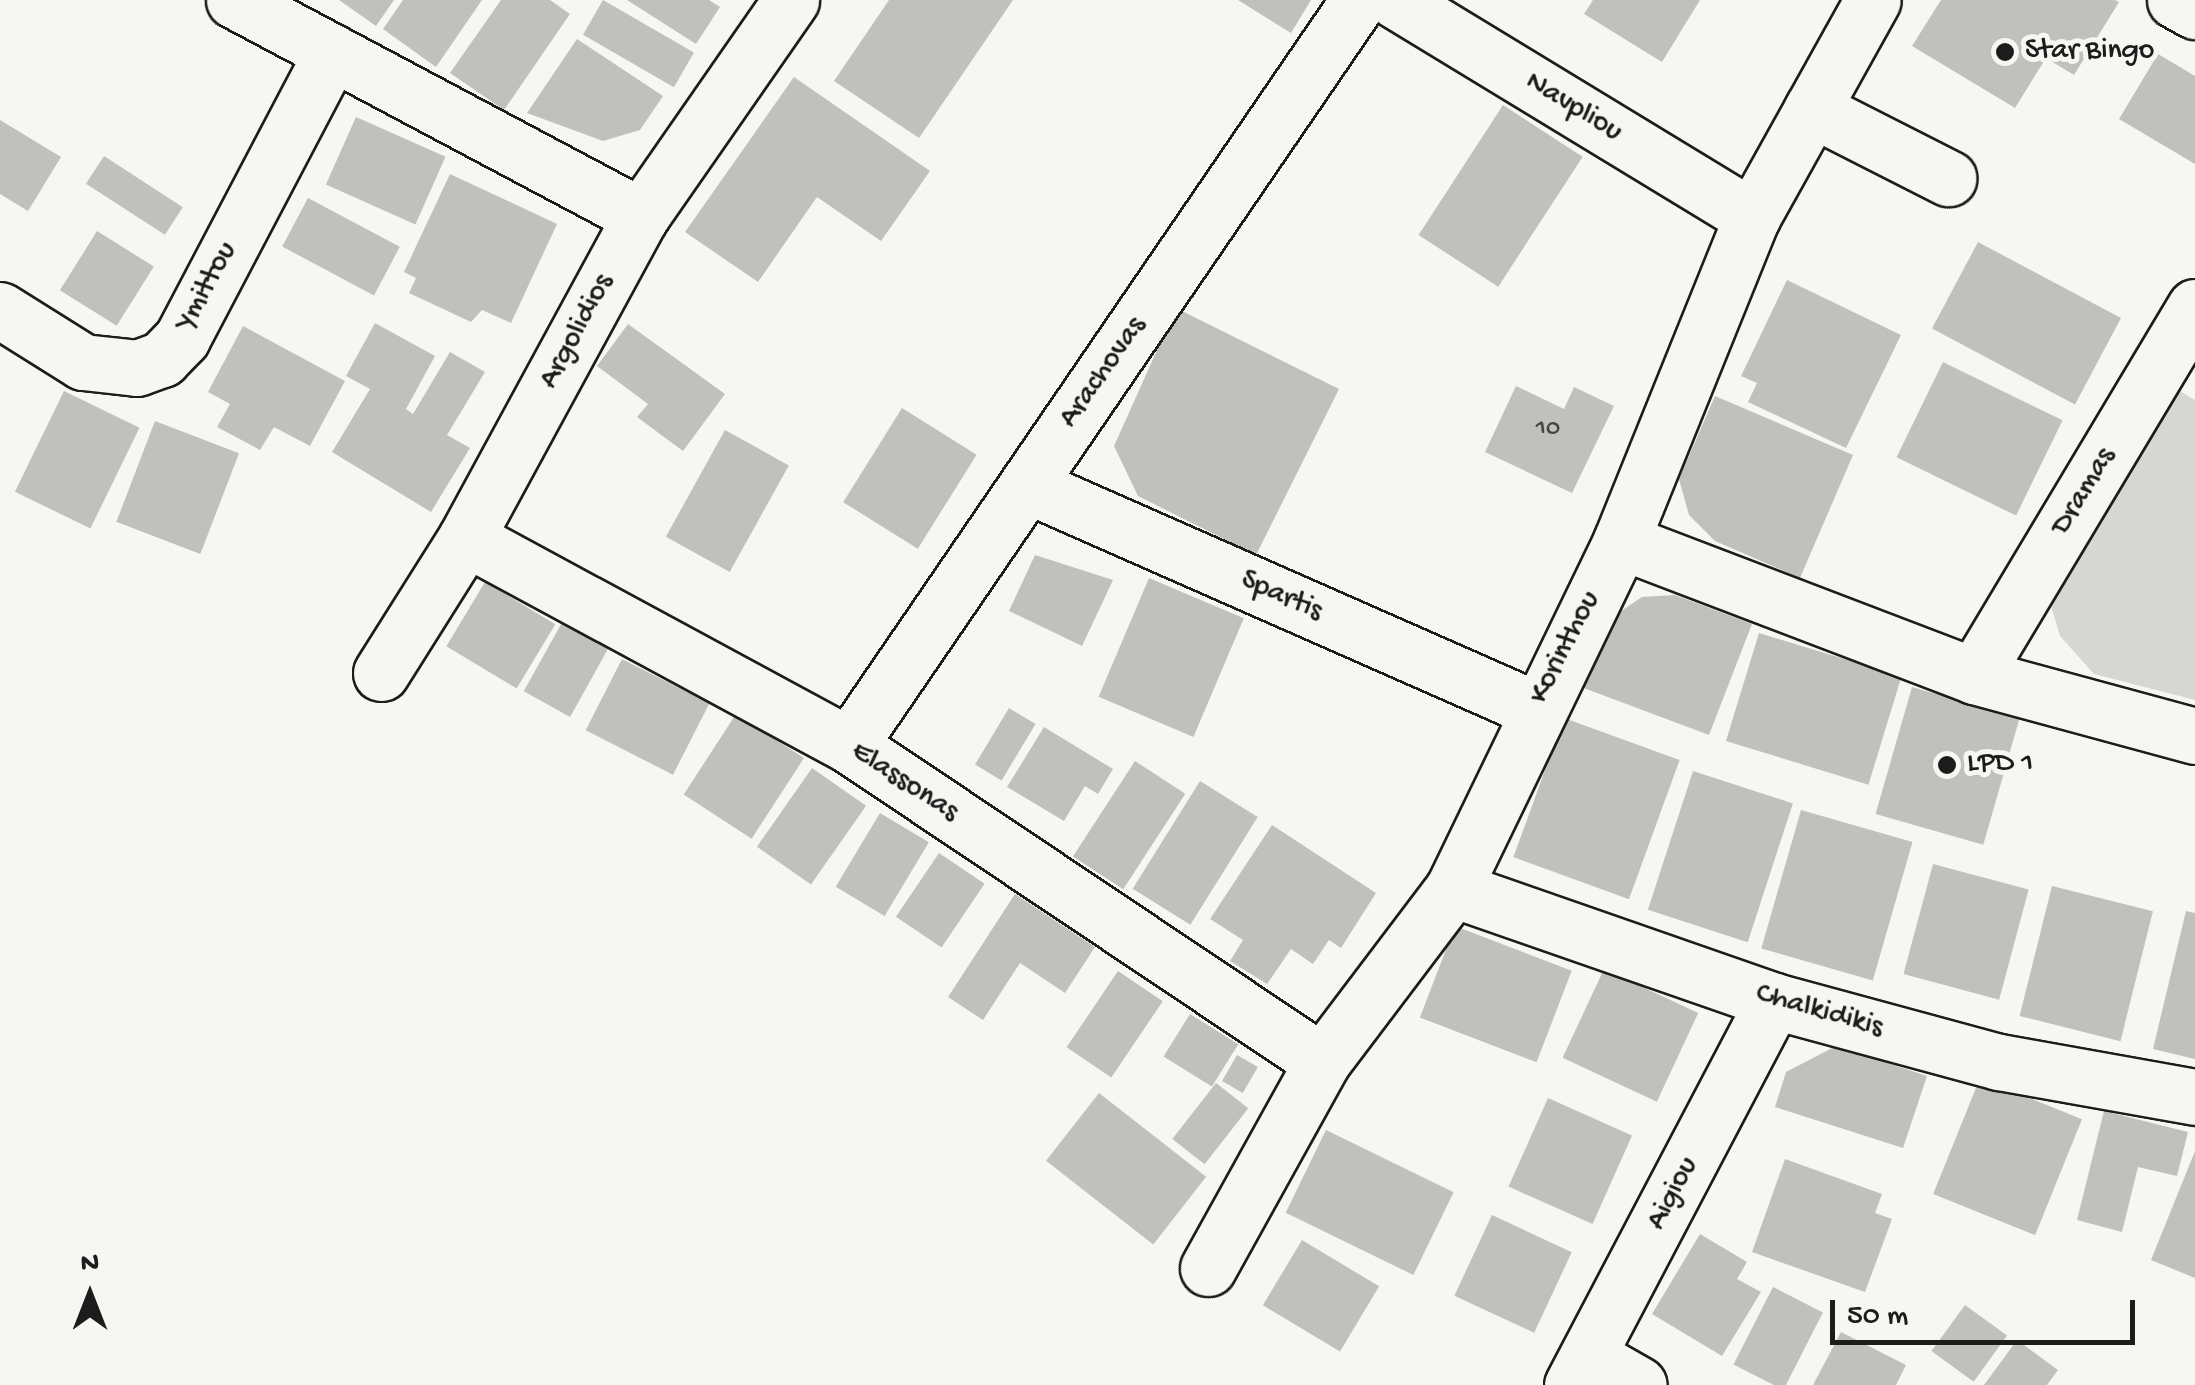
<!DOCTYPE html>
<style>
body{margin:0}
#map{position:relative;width:2195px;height:1385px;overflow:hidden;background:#f6f6f2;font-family:"Gochi Hand",sans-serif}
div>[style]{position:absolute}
.green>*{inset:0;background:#d6d6d2}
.building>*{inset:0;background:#c0c0bd;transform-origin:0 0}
.roads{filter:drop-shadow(2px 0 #1c1c1c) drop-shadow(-2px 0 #1c1c1c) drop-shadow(0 2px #1c1c1c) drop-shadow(0 -2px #1c1c1c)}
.minor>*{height:55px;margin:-27.5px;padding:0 27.5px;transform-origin:27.5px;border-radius:27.5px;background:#f6f6f2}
.dots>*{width:28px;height:28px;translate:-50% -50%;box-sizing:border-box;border:5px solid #f6f6f2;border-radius:50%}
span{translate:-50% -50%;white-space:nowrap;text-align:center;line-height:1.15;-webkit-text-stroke:10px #f6f6f2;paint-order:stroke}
.number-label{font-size:25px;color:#454544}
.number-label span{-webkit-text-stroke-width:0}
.poi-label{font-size:30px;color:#1c1c1c}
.left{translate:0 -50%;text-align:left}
.street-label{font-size:30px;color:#1c1c1c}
.north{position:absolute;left:40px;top:1245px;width:100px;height:100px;-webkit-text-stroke:8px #f6f6f2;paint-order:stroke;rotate:0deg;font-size:28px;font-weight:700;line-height:40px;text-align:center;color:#1c1c1c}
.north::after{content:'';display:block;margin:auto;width:35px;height:45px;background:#1c1c1c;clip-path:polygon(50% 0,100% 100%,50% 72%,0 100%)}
.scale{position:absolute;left:1830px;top:1300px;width:305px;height:45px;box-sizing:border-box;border:5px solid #1c1c1c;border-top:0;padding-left:12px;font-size:30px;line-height:35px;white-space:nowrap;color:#1c1c1c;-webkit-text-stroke:8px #f6f6f2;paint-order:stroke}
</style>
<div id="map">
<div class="green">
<div style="clip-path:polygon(2168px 384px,2195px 400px,2195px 700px,2094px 674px,2060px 636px,2046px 589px)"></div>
</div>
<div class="building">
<div style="clip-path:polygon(339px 0,394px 0,376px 26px)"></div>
<div style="clip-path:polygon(403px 0,482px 0,436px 67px,383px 29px)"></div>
<div style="clip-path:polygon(501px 0,550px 0,570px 14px,504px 110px,450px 73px)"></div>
<div style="left:603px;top:0;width:105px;height:40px;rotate:30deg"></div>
<div style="clip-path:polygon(627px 0,709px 0,720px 7px,696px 44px)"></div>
<div style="clip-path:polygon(889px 0,1013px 0,919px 138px,834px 81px)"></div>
<div style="clip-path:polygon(1238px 0,1311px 0,1291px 33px)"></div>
<div style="clip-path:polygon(1593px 0,1700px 0,1662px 62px,1584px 14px)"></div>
<div style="clip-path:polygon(1941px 0,2115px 0,2119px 2px,2074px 75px,2046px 58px,2015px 108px,1912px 46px)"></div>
<div style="clip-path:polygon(577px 39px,663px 96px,640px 130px,603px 141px,527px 113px)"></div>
<div style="clip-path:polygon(2158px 54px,2195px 76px,2195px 164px,2119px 119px)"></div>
<div style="clip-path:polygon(794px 77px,930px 171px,881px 241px,817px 197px,758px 282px,685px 232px)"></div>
<div style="left:1503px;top:105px;width:95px;height:155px;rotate:33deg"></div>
<div style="left:356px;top:117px;width:98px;height:74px;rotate:24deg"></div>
<div style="clip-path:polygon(0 120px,61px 157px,28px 211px,0 194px)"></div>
<div style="left:104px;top:156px;width:94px;height:33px;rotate:33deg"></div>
<div style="clip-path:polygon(450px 174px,557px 224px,511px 323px,482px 310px,471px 322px,409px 293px,416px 278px,404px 272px)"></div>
<div style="left:308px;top:198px;width:104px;height:55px;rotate:28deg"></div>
<div style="left:97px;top:231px;width:67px;height:70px;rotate:32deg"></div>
<div style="left:1978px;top:242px;width:162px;height:98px;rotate:28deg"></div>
<div style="clip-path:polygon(1787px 280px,1901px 335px,1846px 448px,1748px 402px,1757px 383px,1741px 376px)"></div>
<div style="clip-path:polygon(1176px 308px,1339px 389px,1256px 555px,1138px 496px,1114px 446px)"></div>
<div style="clip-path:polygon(375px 323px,435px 356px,406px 409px,413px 414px,450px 352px,485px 372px,447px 435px,470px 448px,431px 512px,332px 452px,370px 389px,346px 376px)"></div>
<div style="clip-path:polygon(628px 324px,725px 394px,683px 451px,637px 417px,648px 404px,597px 366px)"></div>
<div style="clip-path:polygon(243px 326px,345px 381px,310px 446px,274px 427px,260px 450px,217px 427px,230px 404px,208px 392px)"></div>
<div style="left:1943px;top:362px;width:133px;height:106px;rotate:26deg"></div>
<div style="clip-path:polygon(1516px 386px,1564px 409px,1574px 387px,1614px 406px,1572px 493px,1485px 452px)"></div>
<div style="left:64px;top:391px;width:84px;height:112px;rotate:26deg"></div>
<div style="clip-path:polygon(1715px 396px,1853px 455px,1800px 578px,1715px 541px,1689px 515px,1679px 479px)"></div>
<div style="left:902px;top:408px;width:88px;height:111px;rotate:32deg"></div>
<div style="left:155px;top:421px;width:90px;height:108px;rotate:21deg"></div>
<div style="left:725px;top:430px;width:73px;height:122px;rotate:29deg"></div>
<div style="clip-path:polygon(1035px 555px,1113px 580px,1082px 646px,1009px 611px)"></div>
<div style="left:1149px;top:578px;width:103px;height:129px;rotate:23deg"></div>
<div style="left:485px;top:582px;width:82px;height:75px;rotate:31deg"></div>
<div style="clip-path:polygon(1675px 595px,1752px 624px,1709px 735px,1581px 687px,1606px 621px,1642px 597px)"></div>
<div style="left:565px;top:617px;width:53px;height:85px;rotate:29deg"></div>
<div style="left:1759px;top:633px;width:149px;height:113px;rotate:17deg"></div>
<div style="left:622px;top:659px;width:98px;height:80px;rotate:27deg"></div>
<div style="left:1912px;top:687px;width:112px;height:132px;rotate:16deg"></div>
<div style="left:1009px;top:708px;width:31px;height:66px;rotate:31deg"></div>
<div style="left:736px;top:714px;width:81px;height:96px;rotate:33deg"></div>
<div style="left:1564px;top:718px;width:123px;height:148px;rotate:20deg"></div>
<div style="clip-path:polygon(1044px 727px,1113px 769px,1098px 794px,1085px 786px,1064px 821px,1007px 787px)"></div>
<div style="left:1135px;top:761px;width:60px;height:114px;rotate:33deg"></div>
<div style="left:812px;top:768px;width:66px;height:96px;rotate:35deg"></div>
<div style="left:1693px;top:771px;width:105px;height:146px;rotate:18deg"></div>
<div style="left:1200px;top:781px;width:68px;height:127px;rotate:32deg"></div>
<div style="left:1801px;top:810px;width:116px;height:144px;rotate:16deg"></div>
<div style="left:880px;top:813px;width:57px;height:86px;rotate:31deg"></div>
<div style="clip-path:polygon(1272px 825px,1376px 893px,1341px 948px,1329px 940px,1313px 964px,1291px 949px,1267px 984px,1230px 961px,1243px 940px,1210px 919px)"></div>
<div style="left:939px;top:853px;width:55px;height:77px;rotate:34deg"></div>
<div style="left:1933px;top:864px;width:99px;height:114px;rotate:15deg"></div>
<div style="left:2052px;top:886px;width:104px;height:134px;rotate:14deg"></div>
<div style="clip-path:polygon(1015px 894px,1095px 947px,1065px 993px,1020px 963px,983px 1020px,948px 997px)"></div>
<div style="clip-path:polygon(2186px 911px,2195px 913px,2195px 1059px,2153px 1049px)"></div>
<div style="left:1455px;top:926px;width:125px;height:98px;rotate:21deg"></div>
<div style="left:1604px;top:969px;width:104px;height:98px;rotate:25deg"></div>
<div style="left:1118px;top:971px;width:54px;height:92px;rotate:34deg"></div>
<div style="left:1190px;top:1014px;width:57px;height:50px;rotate:32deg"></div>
<div style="clip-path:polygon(1836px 1046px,1927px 1076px,1903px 1148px,1775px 1107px,1786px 1072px)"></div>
<div style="left:1237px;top:1055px;width:24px;height:30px;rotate:30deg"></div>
<div style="left:1980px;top:1078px;width:110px;height:125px;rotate:22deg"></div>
<div style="left:1216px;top:1083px;width:41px;height:71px;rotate:38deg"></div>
<div style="left:1099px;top:1093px;width:136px;height:86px;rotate:38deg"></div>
<div style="left:1548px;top:1098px;width:92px;height:97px;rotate:24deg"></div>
<div style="clip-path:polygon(2104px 1111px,2188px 1132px,2177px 1176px,2138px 1167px,2122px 1232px,2077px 1220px)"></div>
<div style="left:1326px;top:1130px;width:142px;height:92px;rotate:26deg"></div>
<div style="clip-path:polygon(2195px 1151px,2195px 1278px,2151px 1260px)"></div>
<div style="clip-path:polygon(1785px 1159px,1882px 1194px,1875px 1213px,1892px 1219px,1865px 1292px,1752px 1252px)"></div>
<div style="left:1492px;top:1215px;width:88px;height:89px;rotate:25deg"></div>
<div style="clip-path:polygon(1700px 1234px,1747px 1262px,1737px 1279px,1761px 1292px,1722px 1356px,1652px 1314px)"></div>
<div style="left:1302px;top:1240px;width:90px;height:76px;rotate:31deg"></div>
<div style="left:1773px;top:1287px;width:56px;height:87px;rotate:27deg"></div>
<div style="left:1965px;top:1305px;width:52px;height:57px;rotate:36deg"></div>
<div style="clip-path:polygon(1841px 1332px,1906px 1365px,1896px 1385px,1813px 1385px)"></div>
<div style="clip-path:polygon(2017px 1340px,2058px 1370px,2047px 1385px,1984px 1385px)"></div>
</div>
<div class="roads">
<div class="minor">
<div style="left:234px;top:0;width:461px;rotate:28deg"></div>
<div style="left:1395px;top:0;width:418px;rotate:31.3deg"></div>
<div style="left:2175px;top:0;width:23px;rotate:29deg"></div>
<div style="left:1812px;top:109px;width:153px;rotate:26.9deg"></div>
<div style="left:0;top:310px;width:98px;rotate:32.1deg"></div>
<div style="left:83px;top:362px;width:54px;rotate:6.3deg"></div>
<div style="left:137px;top:368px;width:27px;rotate:-20deg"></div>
<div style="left:162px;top:359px;width:29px;rotate:-46deg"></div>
<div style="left:182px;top:338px;width:323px;rotate:-62.3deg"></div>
<div style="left:1027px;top:485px;width:555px;rotate:23.79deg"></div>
<div style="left:466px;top:538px;width:435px;rotate:28.4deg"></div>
<div style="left:849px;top:745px;width:569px;rotate:33.83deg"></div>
<div style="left:1621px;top:541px;width:378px;rotate:20.9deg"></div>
<div style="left:1974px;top:676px;width:229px;rotate:15.2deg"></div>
<div style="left:381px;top:673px;width:160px;rotate:-57.8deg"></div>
<div style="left:466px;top:538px;width:366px;rotate:-61.5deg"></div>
<div style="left:641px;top:216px;width:263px;rotate:-55.2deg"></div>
<div style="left:1974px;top:676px;width:430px;rotate:-59.1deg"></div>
<div style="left:849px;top:745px;width:903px;rotate:-55.61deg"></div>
<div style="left:1453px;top:889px;width:340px;rotate:19.2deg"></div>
<div style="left:1774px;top:1001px;width:233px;rotate:15.2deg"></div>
<div style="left:1999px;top:1062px;width:199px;rotate:10.1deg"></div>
<div style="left:1208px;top:1268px;width:235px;rotate:-61deg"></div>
<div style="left:1322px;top:1062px;width:217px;rotate:-52.9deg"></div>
<div style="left:1453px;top:889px;width:386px;rotate:-64.2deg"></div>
<div style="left:1621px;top:541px;width:349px;rotate:-68deg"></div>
<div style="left:1752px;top:217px;width:248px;rotate:-60.9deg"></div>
<div style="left:1590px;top:1357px;width:56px;rotate:29.7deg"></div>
<div style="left:1572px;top:1385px;width:434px;rotate:-62.3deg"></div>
</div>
</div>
<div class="dots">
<div style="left:2005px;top:52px;background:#1c1c1c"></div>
<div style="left:1947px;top:765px;background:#1c1c1c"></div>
</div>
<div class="number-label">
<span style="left:1548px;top:430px">10</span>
</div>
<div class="poi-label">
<span class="left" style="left:2025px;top:52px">Star Bingo</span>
<span class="left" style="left:1967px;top:765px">LPD 1</span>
</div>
<div class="street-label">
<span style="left:1573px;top:108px;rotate:31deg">Navpliou</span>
<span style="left:208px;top:287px;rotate:-62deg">Ymittou</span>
<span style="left:578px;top:332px;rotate:-62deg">Argolidios</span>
<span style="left:1104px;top:373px;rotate:-55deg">Arachovas</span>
<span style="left:2085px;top:492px;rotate:-59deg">Dramas</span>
<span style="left:1281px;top:597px;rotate:24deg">Spartis</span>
<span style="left:1566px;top:648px;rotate:-63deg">Korinthou</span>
<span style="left:904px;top:783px;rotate:33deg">Elassonas</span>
<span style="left:1819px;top:1012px;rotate:16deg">Chalkidikis</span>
<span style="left:1674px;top:1194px;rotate:-63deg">Aigiou</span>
</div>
<div class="north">N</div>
<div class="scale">50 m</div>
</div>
